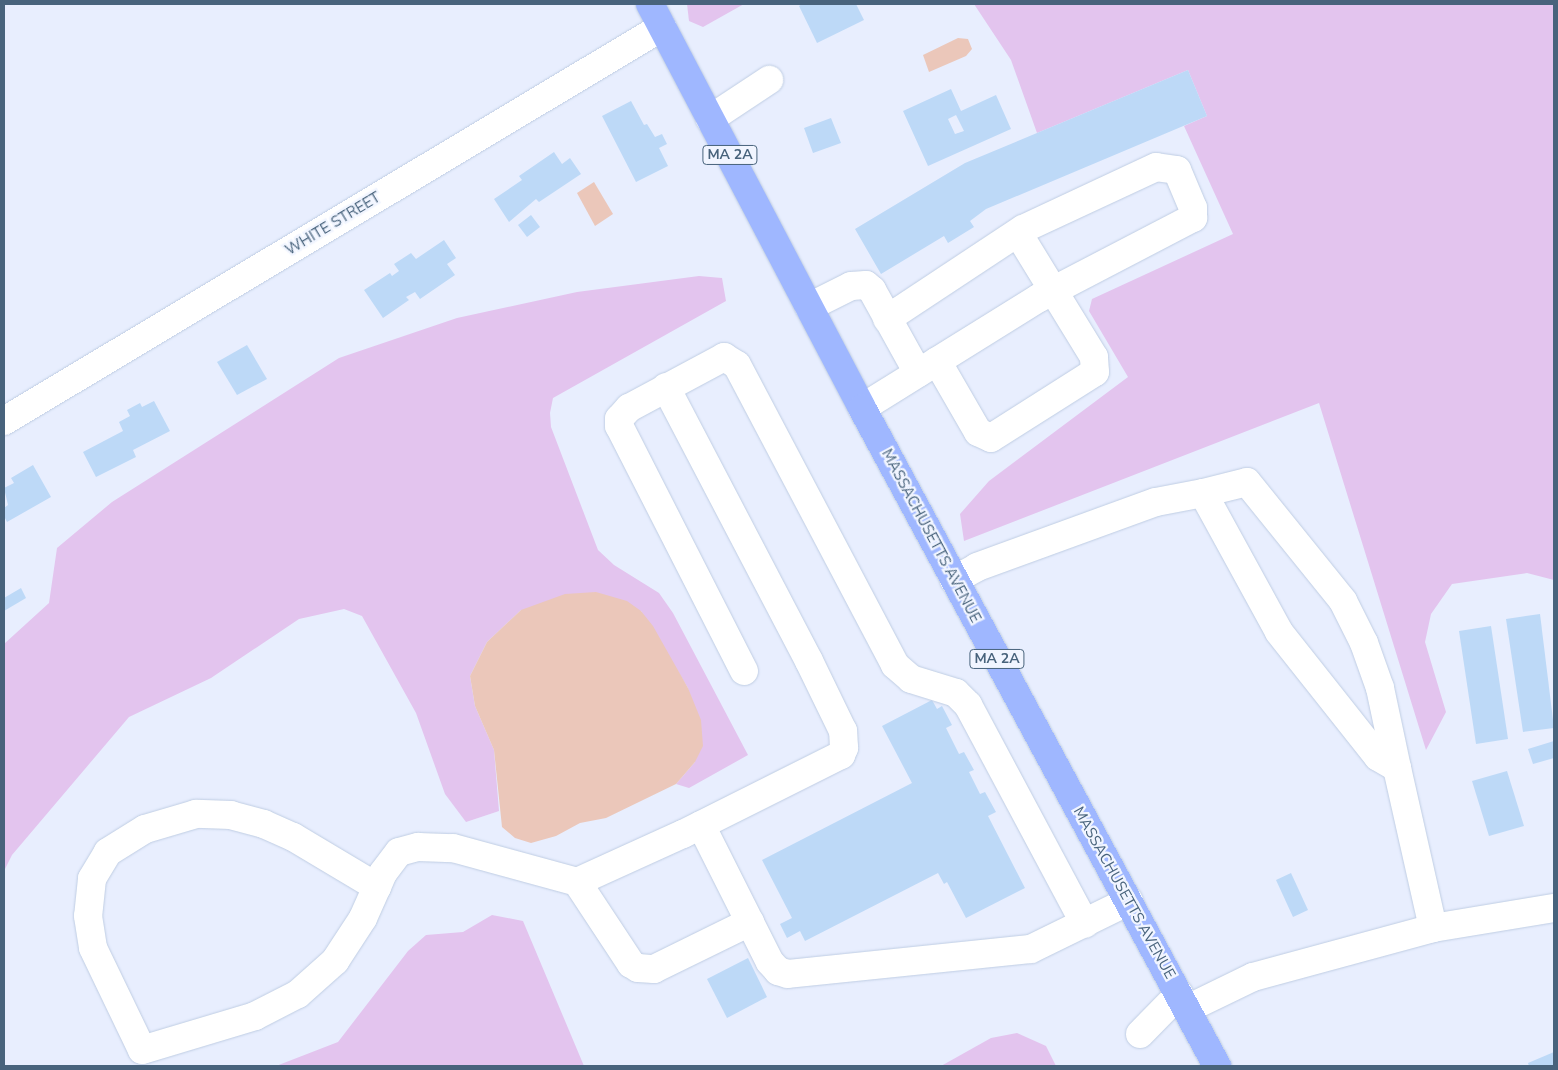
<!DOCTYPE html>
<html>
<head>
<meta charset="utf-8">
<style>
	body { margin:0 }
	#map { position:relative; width:1558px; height:1070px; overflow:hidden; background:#e8eefe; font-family:"Nunito Sans",sans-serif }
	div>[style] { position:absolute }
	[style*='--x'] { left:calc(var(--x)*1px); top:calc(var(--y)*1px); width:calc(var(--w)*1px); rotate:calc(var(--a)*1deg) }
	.green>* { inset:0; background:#e3c4ee }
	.water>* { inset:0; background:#ebc7ba }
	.building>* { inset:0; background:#bdd9f7 }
	.roads { filter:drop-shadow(0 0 1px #bfcde3) drop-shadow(0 0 1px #bfcde3) }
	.minor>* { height:28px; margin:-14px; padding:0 14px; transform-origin:14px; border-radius:14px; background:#fff }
	.major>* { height:28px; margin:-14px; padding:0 14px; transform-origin:14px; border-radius:14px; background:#9fb7ff }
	span { translate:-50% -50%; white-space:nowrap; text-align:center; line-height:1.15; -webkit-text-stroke:4.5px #f1f5ff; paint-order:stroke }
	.shield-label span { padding:1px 4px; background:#f1f5ff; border:1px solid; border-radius:4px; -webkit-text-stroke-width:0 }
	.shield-label { font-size:14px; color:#48637c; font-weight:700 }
	.street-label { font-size:15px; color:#48637c }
	.frame { position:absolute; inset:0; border:5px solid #48637c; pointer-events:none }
</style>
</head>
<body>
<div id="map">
	<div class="green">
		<i style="clip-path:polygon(687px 4px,744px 4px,703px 27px,689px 21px)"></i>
		<i style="clip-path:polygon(974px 4px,1554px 4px,1554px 580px,1527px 573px,1452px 584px,1431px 614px,1425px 642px,1446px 712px,1426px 750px,1319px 403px,964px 541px,960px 514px,989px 481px,1128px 377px,1089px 311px,1092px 299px,1233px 234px,1184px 126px,1207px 116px,1188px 70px,1037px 133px,1011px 60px)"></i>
		<i style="clip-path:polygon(699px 276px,722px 278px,726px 301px,553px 398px,550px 413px,551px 427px,598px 550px,614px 565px,659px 593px,673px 613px,748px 755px,689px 788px,676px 784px,695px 762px,688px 688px,641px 611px,521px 610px,487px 642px,470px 676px,475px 706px,494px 750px,499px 811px,466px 822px,445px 794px,416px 713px,362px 616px,344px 609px,299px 619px,211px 678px,129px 717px,12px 855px,4px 871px,4px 644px,49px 603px,57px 548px,112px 502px,339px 358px,457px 318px,577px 292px)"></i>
		<i style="clip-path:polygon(492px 915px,523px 921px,584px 1066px,276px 1066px,338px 1042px,408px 951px,426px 935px,463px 932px)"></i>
		<i style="clip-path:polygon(1017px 1033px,1046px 1046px,1056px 1066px,941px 1066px,991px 1038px)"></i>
	</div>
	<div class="water">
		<i style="clip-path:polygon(958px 38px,968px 39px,972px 49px,966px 56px,929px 72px,923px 55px)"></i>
		<i style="clip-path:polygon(594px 182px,613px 214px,595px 226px,577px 193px)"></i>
		<i style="clip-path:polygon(596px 592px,627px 601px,641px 611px,653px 626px,688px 688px,701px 720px,703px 746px,695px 762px,676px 784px,606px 818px,580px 823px,556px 836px,531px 843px,515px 838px,502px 827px,494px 750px,475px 706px,470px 676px,487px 642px,521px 610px,565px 594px)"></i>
	</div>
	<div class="building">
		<i style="clip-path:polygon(802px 4px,856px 4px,864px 20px,817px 43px,799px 6px)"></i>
		<i style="clip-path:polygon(1188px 70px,1207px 116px,986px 209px,970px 221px,974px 227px,948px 243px,944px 236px,881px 274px,855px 229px,965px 163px)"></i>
		<i style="clip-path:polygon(evenodd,951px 89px,961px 111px,996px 95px,1011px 129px,928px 166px,903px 111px,951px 89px,956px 115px,964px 131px,955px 134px,948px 119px,956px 115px)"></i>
		<i style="clip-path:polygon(631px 101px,644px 125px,647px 124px,655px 137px,662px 134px,667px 144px,659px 148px,668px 166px,636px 182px,602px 116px)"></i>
		<i style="clip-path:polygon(831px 118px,841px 143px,813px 153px,804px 128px)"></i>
		<i style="clip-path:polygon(554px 152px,562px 164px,570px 158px,581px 174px,539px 202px,536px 199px,509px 222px,494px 199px,522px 180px,519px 176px)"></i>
		<i style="clip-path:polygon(531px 215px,540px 227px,527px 237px,518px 225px)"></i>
		<i style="clip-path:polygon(444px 240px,456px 258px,447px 264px,455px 275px,420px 299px,415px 292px,406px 297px,409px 300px,383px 318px,364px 290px,390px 273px,392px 276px,399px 271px,394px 264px,411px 253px,416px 259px)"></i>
		<i style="clip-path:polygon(247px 345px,267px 379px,237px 395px,217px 362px)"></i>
		<i style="clip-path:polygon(154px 401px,170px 431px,133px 450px,136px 457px,96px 477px,83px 452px,123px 431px,119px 422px,130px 416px,127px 410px,140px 403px,142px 407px)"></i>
		<i style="clip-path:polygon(33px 465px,51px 497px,7px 522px,4px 516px,4px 508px,8px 505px,4px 488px,14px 483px,11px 478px)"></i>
		<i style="clip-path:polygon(21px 588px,26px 598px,4px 611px,4px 598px)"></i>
		<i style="clip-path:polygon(1540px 614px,1554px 728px,1523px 732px,1506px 619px)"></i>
		<i style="clip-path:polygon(1491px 626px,1508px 739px,1476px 744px,1459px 631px)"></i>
		<i style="clip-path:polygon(932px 700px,937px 709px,942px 706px,952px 725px,946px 728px,959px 754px,964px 752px,974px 770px,969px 772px,980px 794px,985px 792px,996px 812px,988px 816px,1025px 888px,966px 918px,947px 882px,944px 884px,938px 873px,805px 941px,800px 931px,787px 938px,780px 924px,792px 918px,762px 860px,912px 783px,882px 726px)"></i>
		<i style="clip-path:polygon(1554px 741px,1554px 758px,1533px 764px,1528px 749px)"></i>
		<i style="clip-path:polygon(1507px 771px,1524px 826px,1489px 836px,1472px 781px)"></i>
		<i style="clip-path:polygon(1291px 873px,1308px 910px,1293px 917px,1276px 880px)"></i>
		<i style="clip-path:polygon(748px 958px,767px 997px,727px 1018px,707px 979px)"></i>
		<i style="clip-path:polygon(1554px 1052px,1554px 1066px,1529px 1066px,1528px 1063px)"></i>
	</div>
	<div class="roads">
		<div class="minor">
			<i style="--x:710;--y:119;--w:71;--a:-33.5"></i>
			<i style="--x:809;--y:307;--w:47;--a:-26.6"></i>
			<i style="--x:851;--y:286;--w:15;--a:-4"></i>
			<i style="--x:866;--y:285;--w:8;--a:40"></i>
			<i style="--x:872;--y:290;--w:95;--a:61"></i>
			<i style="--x:937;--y:361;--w:82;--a:60"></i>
			<i style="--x:978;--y:432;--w:14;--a:25"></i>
			<i style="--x:991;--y:438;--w:123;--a:-32.4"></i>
			<i style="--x:1095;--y:372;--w:15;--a:-94"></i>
			<i style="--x:1094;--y:357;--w:145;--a:-121.5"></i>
			<i style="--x:862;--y:408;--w:208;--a:-31.9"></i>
			<i style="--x:1039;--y:298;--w:174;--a:-27.5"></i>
			<i style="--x:1193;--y:218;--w:10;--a:-90"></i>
			<i style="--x:1193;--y:208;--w:41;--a:-112.8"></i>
			<i style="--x:1177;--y:170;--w:21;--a:-172"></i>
			<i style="--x:1156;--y:167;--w:147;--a:155"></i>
			<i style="--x:1023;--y:229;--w:163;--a:146.5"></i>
			<i style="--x:4;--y:421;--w:767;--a:-30.91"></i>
			<i style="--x:1203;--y:493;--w:45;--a:-14"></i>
			<i style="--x:1247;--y:482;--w:153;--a:51.1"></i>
			<i style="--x:1343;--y:601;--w:47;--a:63.4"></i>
			<i style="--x:1364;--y:643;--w:48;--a:70.4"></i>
			<i style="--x:1380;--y:688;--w:82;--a:78"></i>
			<i style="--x:954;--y:580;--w:26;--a:-29"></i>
			<i style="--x:977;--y:567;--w:190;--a:-20"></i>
			<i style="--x:1156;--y:502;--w:48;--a:-10.8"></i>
			<i style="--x:1203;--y:493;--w:158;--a:61.3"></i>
			<i style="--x:1279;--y:632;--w:159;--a:51.6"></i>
			<i style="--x:1378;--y:757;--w:22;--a:30"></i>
			<i style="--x:1397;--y:768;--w:164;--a:77.3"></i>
			<i style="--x:744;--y:671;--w:275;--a:-117"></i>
			<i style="--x:619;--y:426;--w:7;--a:-90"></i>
			<i style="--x:619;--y:419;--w:15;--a:-48"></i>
			<i style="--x:629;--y:408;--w:108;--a:-28.2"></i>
			<i style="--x:724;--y:357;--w:15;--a:32"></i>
			<i style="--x:737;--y:365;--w:339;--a:62.2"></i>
			<i style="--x:895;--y:665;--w:21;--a:41"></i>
			<i style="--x:911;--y:679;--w:47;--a:17.3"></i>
			<i style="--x:956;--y:693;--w:17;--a:45"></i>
			<i style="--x:968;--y:705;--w:248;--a:61.9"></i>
			<i style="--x:701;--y:825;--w:153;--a:63.3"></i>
			<i style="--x:770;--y:962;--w:12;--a:48"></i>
			<i style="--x:778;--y:971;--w:10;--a:17"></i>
			<i style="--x:788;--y:974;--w:244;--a:-5.9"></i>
			<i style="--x:1031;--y:949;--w:109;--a:-26.1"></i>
			<i style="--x:577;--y:882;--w:98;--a:56.6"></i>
			<i style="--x:631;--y:964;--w:8;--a:30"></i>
			<i style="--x:638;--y:968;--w:16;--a:4"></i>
			<i style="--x:654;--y:969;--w:107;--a:-26.1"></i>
			<i style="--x:377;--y:887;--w:98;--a:-149.2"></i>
			<i style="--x:293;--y:837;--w:32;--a:-156"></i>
			<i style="--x:264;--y:824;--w:34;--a:-165"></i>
			<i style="--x:231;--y:815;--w:35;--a:-178"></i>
			<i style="--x:196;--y:814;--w:53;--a:163.6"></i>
			<i style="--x:145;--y:829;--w:44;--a:148.1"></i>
			<i style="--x:108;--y:852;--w:31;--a:121"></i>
			<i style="--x:92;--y:879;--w:37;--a:96"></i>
			<i style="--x:88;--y:916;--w:32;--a:81"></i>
			<i style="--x:93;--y:948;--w:113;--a:64.3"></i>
			<i style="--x:142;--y:1050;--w:118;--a:-16.7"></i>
			<i style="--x:255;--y:1016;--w:48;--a:-27.1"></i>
			<i style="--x:298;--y:994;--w:50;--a:-41.7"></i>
			<i style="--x:335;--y:961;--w:51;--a:-56.9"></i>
			<i style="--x:363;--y:918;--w:34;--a:-66"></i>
			<i style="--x:377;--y:887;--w:15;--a:-67"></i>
			<i style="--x:383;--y:873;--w:26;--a:-53"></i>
			<i style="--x:399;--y:852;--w:20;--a:-15"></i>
			<i style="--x:418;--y:847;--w:35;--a:2"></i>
			<i style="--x:453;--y:848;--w:129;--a:15.3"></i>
			<i style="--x:577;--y:882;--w:116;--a:-24.4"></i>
			<i style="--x:683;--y:834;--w:177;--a:-26.6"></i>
			<i style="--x:841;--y:755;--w:8;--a:-67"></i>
			<i style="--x:844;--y:748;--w:17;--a:-93"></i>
			<i style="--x:843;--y:731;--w:78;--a:-115.9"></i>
			<i style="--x:809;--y:661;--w:309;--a:-117.6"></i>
			<i style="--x:1187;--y:1009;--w:73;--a:-25.9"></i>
			<i style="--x:1253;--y:977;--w:187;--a:-15.2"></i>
			<i style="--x:1433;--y:928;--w:123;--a:-9.4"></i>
			<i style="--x:1140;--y:1034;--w:56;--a:-45.7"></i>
		</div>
		<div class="major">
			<i style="--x:650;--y:4;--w:456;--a:62.3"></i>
			<i style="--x:862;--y:408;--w:748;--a:61.65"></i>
		</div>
	</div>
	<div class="shield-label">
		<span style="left:730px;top:155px">MA 2A</span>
		<span style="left:997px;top:659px">MA 2A</span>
	</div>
	<div class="street-label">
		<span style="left:333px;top:224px;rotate:-31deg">WHITE STREET</span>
		<span style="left:931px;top:536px;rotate:62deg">MASSACHUSETTS AVENUE</span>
		<span style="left:1124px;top:893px;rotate:61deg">MASSACHUSETTS AVENUE</span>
	</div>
	<div class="frame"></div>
</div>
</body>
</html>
